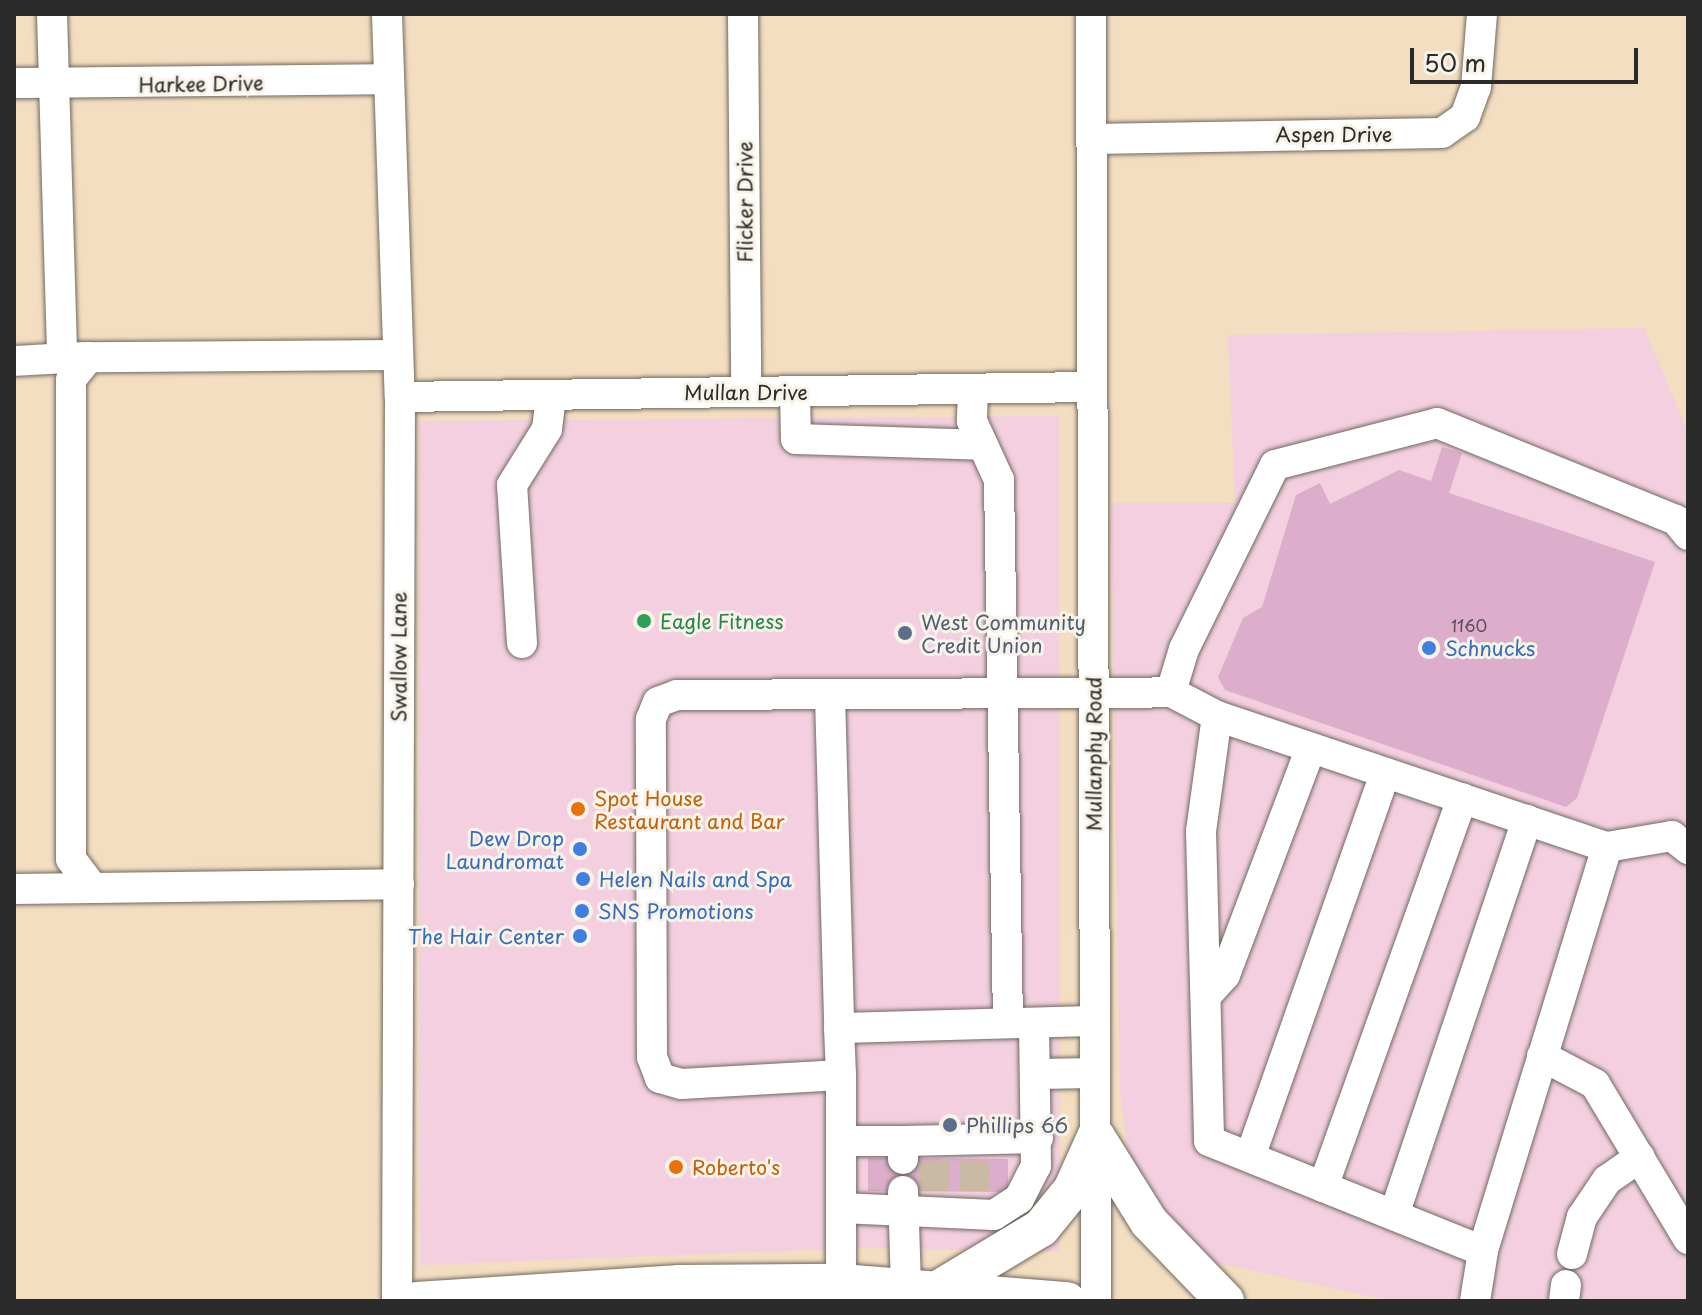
<!DOCTYPE html>
<html>
<head>
<meta charset="utf-8">
<style>
	body { margin:0 }
	#map { position:relative; width:1702px; height:1315px; overflow:hidden; background:#f3dec1; font-family:"Playpen Sans",sans-serif }
	div>[style] { position:absolute }
	[style*='--x'] { left:calc(var(--x)*1px); top:calc(var(--y)*1px); width:calc(var(--w)*1px); rotate:calc(var(--a)*1deg) }
	.built>* { inset:0; background:#f3cfe0 }
	.building>* { inset:0; background:#dcaecc }
	.minor-tunnel>* { height:30px; margin-top:-15px; transform-origin:0; background:repeating-linear-gradient(90deg,#cbbaa3 0 30px,transparent 0 45px) }
	.roads { filter:drop-shadow(0 0 2px #716a60) drop-shadow(0 0 2px #716a60) }
	.minor>* { height:30px; margin:-15px; padding:0 15px; transform-origin:15px; border-radius:15px; background:#fff }
	.major>* { height:38px; margin:-19px; padding:0 19px; transform-origin:19px; border-radius:19px; background:#fff }
	.dots>* { width:22px; height:22px; translate:-50% -50%; box-sizing:border-box; border:4px solid #f7f3e8; border-radius:50% }
	span { translate:-50% -50%; white-space:nowrap; text-align:center; line-height:1.15; -webkit-text-stroke:6px #f7f3e8; paint-order:stroke }
	.number-label { font-size:16px; color:#574c53 }
	.number-label span { -webkit-text-stroke-width:0 }
	.street-label { font-size:20px; color:#2b2b2b }
	.leisure-label { font-size:20px; color:#27864d }
	.left { translate:0 -50%; text-align:left }
	.service-label { font-size:20px; color:#4e5e75 }
	.shop-label { font-size:20px; color:#366cbe }
	.right { translate:-100% -50%; text-align:right }
	.food-label { font-size:20px; color:#c56008 }
	.frame { position:absolute; inset:0; border:16px solid #2b2b2b; pointer-events:none }
	.scale { position:absolute; left:1410px; top:48px; width:228px; height:36px; box-sizing:border-box; border:4px solid #2b2b2b; border-top:0; padding-left:10px; font-size:24px; line-height:28px; white-space:nowrap; color:#2b2b2b; -webkit-text-stroke:6px #f7f3e8; paint-order:stroke }
</style>
</head>
<body>
<div id="map">
	<div class="built">
		<i style="clip-path:polygon(1644px 328px,1688px 432px,1688px 1301px,1392px 1301px,1217px 1263px,1177px 1246px,1131px 1177px,1120px 1094px,1111px 503px,1235px 503px,1228px 335px)"></i>
		<i style="clip-path:polygon(1059px 416px,1060px 1252px,862px 1248px,420px 1265px,419px 421px)"></i>
	</div>
	<div class="building">
		<i style="clip-path:polygon(1442px 447px,1462px 453px,1449px 493px,1655px 562px,1577px 798px,1566px 807px,1225px 690px,1218px 677px,1243px 618px,1262px 607px,1296px 495px,1320px 483px,1330px 504px,1399px 470px,1431px 481px)"></i>
		<i style="clip-path:polygon(868px 1158px,1008px 1159px,1008px 1192px,868px 1191px)"></i>
	</div>
	<div class="minor-tunnel">
		<i style="--x:935;--y:1191;--w:33;--a:-90"></i>
		<i style="--x:974;--y:1191;--w:33;--a:-88"></i>
	</div>
	<div class="roads">
		<div class="minor">
			<i style="--x:52;--y:14;--w:344;--a:88.3"></i>
			<i style="--x:387;--y:14;--w:383;--a:88.1"></i>
			<i style="--x:400;--y:397;--w:904;--a:90.19"></i>
			<i style="--x:743;--y:14;--w:377;--a:89.5"></i>
			<i style="--x:1091;--y:14;--w:1287;--a:89.78"></i>
			<i style="--x:14;--y:83;--w:374;--a:-0.6"></i>
			<i style="--x:1092;--y:139;--w:350;--a:-1"></i>
			<i style="--x:1442;--y:133;--w:28;--a:-35"></i>
			<i style="--x:1465;--y:117;--w:32;--a:-70"></i>
			<i style="--x:1476;--y:87;--w:73;--a:-85.3"></i>
			<i style="--x:398;--y:355;--w:309;--a:179.6"></i>
			<i style="--x:89;--y:357;--w:28;--a:129"></i>
			<i style="--x:71;--y:379;--w:480;--a:90"></i>
			<i style="--x:71;--y:859;--w:36;--a:53"></i>
			<i style="--x:93;--y:888;--w:306;--a:-0.7"></i>
			<i style="--x:14;--y:361;--w:69;--a:-3.3"></i>
			<i style="--x:973;--y:389;--w:32;--a:92"></i>
			<i style="--x:972;--y:421;--w:65;--a:65.4"></i>
			<i style="--x:999;--y:480;--w:541;--a:89.05"></i>
			<i style="--x:795;--y:392;--w:47;--a:88.8"></i>
			<i style="--x:796;--y:439;--w:187;--a:1.8"></i>
			<i style="--x:400;--y:397;--w:692;--a:-0.83"></i>
			<i style="--x:522;--y:643;--w:158;--a:-93.6"></i>
			<i style="--x:512;--y:485;--w:66;--a:-58"></i>
			<i style="--x:547;--y:429;--w:34;--a:-83"></i>
			<i style="--x:1171;--y:692;--w:45;--a:-73.2"></i>
			<i style="--x:1184;--y:649;--w:205;--a:-63.7"></i>
			<i style="--x:1275;--y:465;--w:167;--a:-14.5"></i>
			<i style="--x:1437;--y:423;--w:258;--a:22.1"></i>
			<i style="--x:1676;--y:520;--w:19;--a:51"></i>
			<i style="--x:830;--y:696;--w:332;--a:88.4"></i>
			<i style="--x:1217;--y:716;--w:116;--a:97.9"></i>
			<i style="--x:1201;--y:831;--w:310;--a:88.5"></i>
			<i style="--x:1209;--y:1141;--w:295;--a:21.9"></i>
			<i style="--x:1483;--y:1251;--w:51;--a:99.1"></i>
			<i style="--x:1607;--y:847;--w:66;--a:-9.6"></i>
			<i style="--x:1672;--y:836;--w:21;--a:39"></i>
			<i style="--x:14;--y:889;--w:79;--a:-0.7"></i>
			<i style="--x:1206;--y:996;--w:28;--a:-48"></i>
			<i style="--x:1225;--y:975;--w:243;--a:-69.3"></i>
			<i style="--x:1542;--y:1056;--w:60;--a:27.8"></i>
			<i style="--x:1595;--y:1084;--w:181;--a:59"></i>
			<i style="--x:1038;--y:1074;--w:56;--a:-1"></i>
			<i style="--x:841;--y:1075;--w:47;--a:-92.4"></i>
			<i style="--x:839;--y:1028;--w:255;--a:-1.6"></i>
			<i style="--x:841;--y:1141;--w:62;--a:0"></i>
			<i style="--x:903;--y:1141;--w:18;--a:90"></i>
			<i style="--x:903;--y:1141;--w:135;--a:-1.3"></i>
			<i style="--x:1250;--y:1157;--w:407;--a:-70.6"></i>
			<i style="--x:1323;--y:1187;--w:413;--a:-70.3"></i>
			<i style="--x:903;--y:1191;--w:94;--a:88.2"></i>
			<i style="--x:841;--y:1208;--w:153;--a:2.6"></i>
			<i style="--x:994;--y:1215;--w:30;--a:-33"></i>
			<i style="--x:1019;--y:1199;--w:37;--a:-63"></i>
			<i style="--x:1036;--y:1166;--w:143;--a:-90.8"></i>
			<i style="--x:1394;--y:1215;--w:417;--a:-71.4"></i>
			<i style="--x:1572;--y:1254;--w:38;--a:-75"></i>
			<i style="--x:1582;--y:1217;--w:45;--a:-56"></i>
			<i style="--x:1607;--y:1180;--w:40;--a:-34.9"></i>
			<i style="--x:841;--y:1283;--w:208;--a:-90"></i>
			<i style="--x:841;--y:1075;--w:160;--a:176.8"></i>
			<i style="--x:681;--y:1084;--w:22;--a:-164"></i>
			<i style="--x:660;--y:1078;--w:22;--a:-111"></i>
			<i style="--x:652;--y:1057;--w:338;--a:-90.2"></i>
			<i style="--x:651;--y:719;--w:18;--a:-68"></i>
			<i style="--x:658;--y:702;--w:20;--a:-20"></i>
			<i style="--x:677;--y:695;--w:494;--a:-0.3"></i>
			<i style="--x:1171;--y:692;--w:52;--a:27.6"></i>
			<i style="--x:1217;--y:716;--w:411;--a:18.6"></i>
			<i style="--x:1607;--y:847;--w:423;--a:107.1"></i>
			<i style="--x:1564;--y:1301;--w:16;--a:-83"></i>
		</div>
		<div class="major">
			<i style="--x:1096;--y:1137;--w:100;--a:58.1"></i>
			<i style="--x:1149;--y:1222;--w:110;--a:46.1"></i>
			<i style="--x:941;--y:1288;--w:117;--a:-31"></i>
			<i style="--x:1041;--y:1228;--w:49;--a:-50.8"></i>
			<i style="--x:1072;--y:1190;--w:58;--a:-65.6"></i>
			<i style="--x:417;--y:1301;--w:263;--a:-3.7"></i>
			<i style="--x:679;--y:1284;--w:162;--a:-0.4"></i>
			<i style="--x:841;--y:1283;--w:227;--a:4.6"></i>
		</div>
	</div>
	<div class="dots">
		<i style="left:644px;top:621px;background:#2e9e5b"></i>
		<i style="left:905px;top:633px;background:#5c6f8a"></i>
		<i style="left:1429px;top:648px;background:#3f7fe0"></i>
		<i style="left:578px;top:809px;background:#e8710a"></i>
		<i style="left:580px;top:849px;background:#3f7fe0"></i>
		<i style="left:583px;top:879px;background:#3f7fe0"></i>
		<i style="left:582px;top:911px;background:#3f7fe0"></i>
		<i style="left:580px;top:936px;background:#3f7fe0"></i>
		<i style="left:950px;top:1125px;background:#5c6f8a"></i>
		<i style="left:676px;top:1167px;background:#e8710a"></i>
	</div>
	<div class="number-label">
		<span style="left:1469px;top:625px">1160</span>
	</div>
	<div class="street-label">
		<span style="left:201px;top:84px;rotate:-1deg">Harkee Drive</span>
		<span style="left:1334px;top:134px">Aspen Drive</span>
		<span style="left:745px;top:202px;rotate:-90deg">Flicker Drive</span>
		<span style="left:746px;top:392px">Mullan Drive</span>
		<span style="left:399px;top:657px;rotate:-90deg">Swallow Lane</span>
		<span style="left:1094px;top:754px;rotate:-90deg">Mullanphy Road</span>
	</div>
	<div class="leisure-label">
		<span class="left" style="left:660px;top:621px">Eagle Fitness</span>
	</div>
	<div class="service-label">
		<span class="left" style="left:921px;top:634px">West Community<br>Credit Union</span>
		<span class="left" style="left:966px;top:1125px">Phillips 66</span>
	</div>
	<div class="shop-label">
		<span class="left" style="left:1445px;top:648px">Schnucks</span>
		<span class="right" style="left:564px;top:850px">Dew Drop<br>Laundromat</span>
		<span class="left" style="left:599px;top:879px">Helen Nails and Spa</span>
		<span class="left" style="left:598px;top:911px">SNS Promotions</span>
		<span class="right" style="left:564px;top:936px">The Hair Center</span>
	</div>
	<div class="food-label">
		<span class="left" style="left:594px;top:810px">Spot House<br>Restaurant and Bar</span>
		<span class="left" style="left:692px;top:1167px">Roberto's</span>
	</div>
	<div class="frame"></div>
	<div class="scale">50 m</div>
</div>
</body>
</html>
